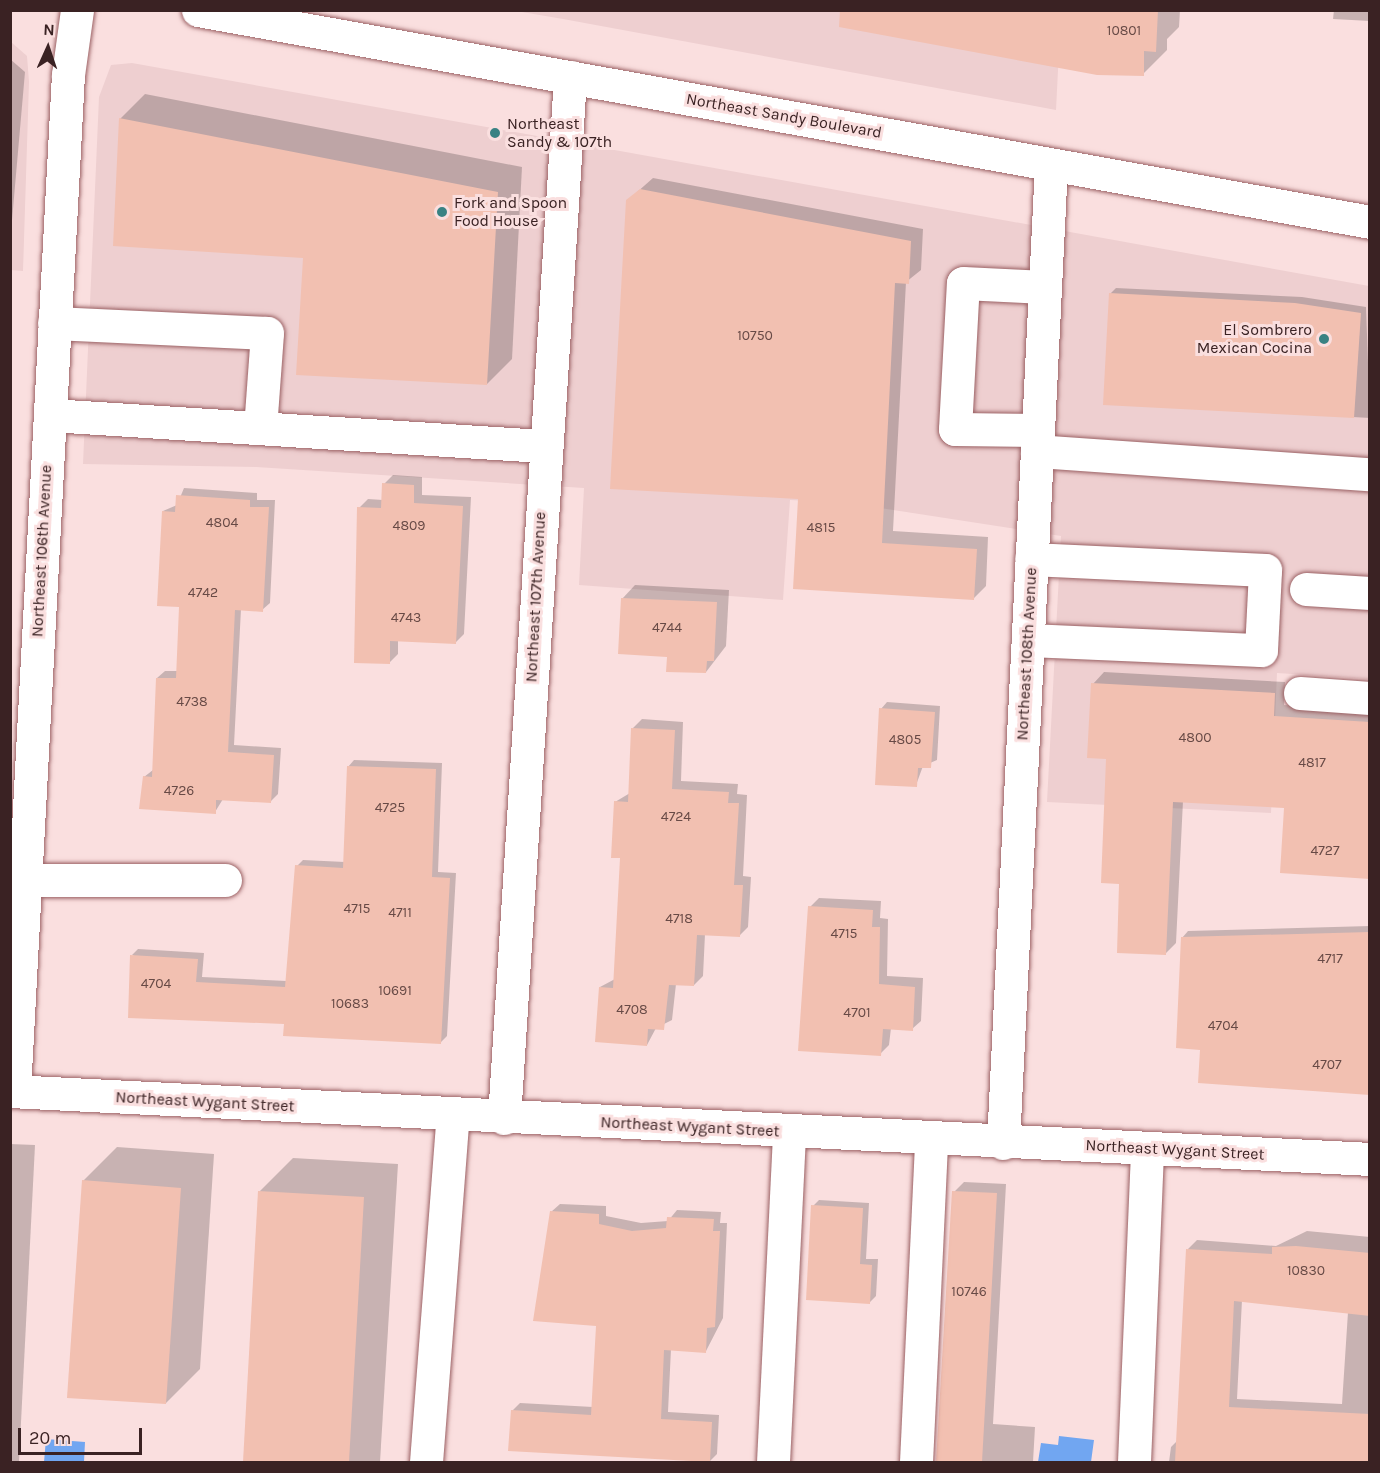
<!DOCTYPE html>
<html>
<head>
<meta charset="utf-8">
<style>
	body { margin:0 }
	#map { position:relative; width:1380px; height:1473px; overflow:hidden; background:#fadfdf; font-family:Karla,sans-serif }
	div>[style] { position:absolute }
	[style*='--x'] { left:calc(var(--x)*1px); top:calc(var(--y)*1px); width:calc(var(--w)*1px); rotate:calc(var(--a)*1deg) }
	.built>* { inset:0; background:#eecfd0 }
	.water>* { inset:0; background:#71a6f1 }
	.shadow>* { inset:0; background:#0003 }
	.building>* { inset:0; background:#f2c0b1 }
	.roads { filter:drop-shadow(0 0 2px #9b6164) drop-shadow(0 0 2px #9b6164) }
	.minor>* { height:33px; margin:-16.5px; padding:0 16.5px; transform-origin:16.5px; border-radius:16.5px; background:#fff }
	.major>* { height:33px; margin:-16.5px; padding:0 16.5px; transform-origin:16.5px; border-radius:16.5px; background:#fff }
	.dots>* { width:16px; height:16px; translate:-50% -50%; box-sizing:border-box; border:3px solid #fadfdf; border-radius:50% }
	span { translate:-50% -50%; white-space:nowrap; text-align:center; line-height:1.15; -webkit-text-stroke:6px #fadfdf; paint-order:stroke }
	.number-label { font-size:14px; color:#684a46 }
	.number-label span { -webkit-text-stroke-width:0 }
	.street-label { font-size:16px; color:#3a2223 }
	.poi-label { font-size:16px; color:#3a2223 }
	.left { translate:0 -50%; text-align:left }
	.right { translate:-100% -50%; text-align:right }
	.frame { position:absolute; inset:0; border:12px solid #3a2223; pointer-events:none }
	.north { position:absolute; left:18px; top:18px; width:60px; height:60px; -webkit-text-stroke:4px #fadfdf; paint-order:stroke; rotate:3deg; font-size:16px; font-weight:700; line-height:24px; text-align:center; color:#3a2223 }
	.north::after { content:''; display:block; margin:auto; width:21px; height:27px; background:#3a2223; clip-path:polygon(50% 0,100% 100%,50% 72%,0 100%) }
	.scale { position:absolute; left:18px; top:1428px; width:124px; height:27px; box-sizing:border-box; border:3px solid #3a2223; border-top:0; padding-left:8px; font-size:18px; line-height:21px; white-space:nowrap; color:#3a2223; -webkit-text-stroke:4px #fadfdf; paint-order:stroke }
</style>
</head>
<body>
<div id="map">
	<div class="built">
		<i style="clip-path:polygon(516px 11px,1061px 11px,1056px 110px,563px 19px)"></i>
		<i style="clip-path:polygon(11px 42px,27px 56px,29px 82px,23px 271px,11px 270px)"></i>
		<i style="clip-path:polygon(132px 63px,1369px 286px,1369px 679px,1277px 673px,1271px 813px,1047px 802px,1061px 536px,848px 503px,790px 500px,783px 600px,579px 585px,584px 488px,256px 467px,83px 464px,99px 97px,111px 65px)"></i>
	</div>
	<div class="water">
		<i style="clip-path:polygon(1059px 1436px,1094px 1440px,1091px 1462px,1038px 1462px,1041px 1443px,1058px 1445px)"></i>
		<i style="clip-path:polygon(46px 1439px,85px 1442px,84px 1462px,44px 1462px)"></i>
	</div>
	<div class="shadow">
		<i style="clip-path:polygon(853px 10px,1180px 10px,1179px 27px,1167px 39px,1167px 50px,1143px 74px)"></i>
		<i style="clip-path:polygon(1334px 10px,1370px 10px,1370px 21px,1333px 19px)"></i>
		<i style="clip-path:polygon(10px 59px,25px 72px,10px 243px)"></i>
		<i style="clip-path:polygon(145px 94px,522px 167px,512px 359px,487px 384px,120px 119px)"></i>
		<i style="clip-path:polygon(653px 178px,923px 229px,921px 270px,906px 282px,893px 531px,988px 537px,986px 586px,974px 598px,800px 498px,627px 201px)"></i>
		<i style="clip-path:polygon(1116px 288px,1302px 297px,1366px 307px,1370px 418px,1104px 403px,1110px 294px)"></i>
		<i style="clip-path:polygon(393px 475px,422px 477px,422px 495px,471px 497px,464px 634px,455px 643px,398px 640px,398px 654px,389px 663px,359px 508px,368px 499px,383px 500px,384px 484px)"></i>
		<i style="clip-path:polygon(184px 488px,257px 493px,257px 500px,275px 500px,270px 603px,262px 610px,241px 609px,234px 745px,281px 748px,278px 794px,270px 802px,223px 799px,215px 812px,144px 777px,153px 770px,157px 678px,165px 671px,178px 671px,181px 606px,163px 511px,177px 505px)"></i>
		<i style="clip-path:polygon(635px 585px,729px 590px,726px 646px,706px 672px,668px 655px,622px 599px)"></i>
		<i style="clip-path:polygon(1104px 672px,1285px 682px,1284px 705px,1370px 711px,1370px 877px,1285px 806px,1183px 801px,1176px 943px,1165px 954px,1121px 882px,1107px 757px,1093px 684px)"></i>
		<i style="clip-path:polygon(887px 702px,940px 706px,937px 760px,923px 766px,916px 785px,881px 709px)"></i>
		<i style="clip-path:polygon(642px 719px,683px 722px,681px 781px,738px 784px,737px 794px,747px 795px,743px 876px,751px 877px,748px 927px,739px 936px,705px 934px,703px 976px,694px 985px,676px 984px,672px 1020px,656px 1028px,647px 1045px,600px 987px,615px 979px,622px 857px,615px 802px,630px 793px,633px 728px)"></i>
		<i style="clip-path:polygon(354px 760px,442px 763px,438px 872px,456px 873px,447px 1036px,441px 1042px,285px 1023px,132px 955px,138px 949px,204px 953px,202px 977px,287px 981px,297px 866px,303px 860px,345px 862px,348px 767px)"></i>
		<i style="clip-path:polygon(819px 898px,881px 901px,880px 918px,888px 919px,887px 976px,923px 978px,921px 1021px,912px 1029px,891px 1028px,889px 1045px,880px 1054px,810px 907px)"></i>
		<i style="clip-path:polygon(1370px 926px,1370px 1093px,1202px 1048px,1182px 938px,1188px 931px)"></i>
		<i style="clip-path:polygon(10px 1144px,35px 1145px,19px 1462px,10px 1462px)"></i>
		<i style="clip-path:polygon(117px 1147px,214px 1154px,200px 1369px,166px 1403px,83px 1181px)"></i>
		<i style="clip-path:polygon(293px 1158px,398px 1164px,380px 1462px,244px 1462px,259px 1192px)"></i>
		<i style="clip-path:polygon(964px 1182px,1006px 1184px,993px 1424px,1035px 1427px,1033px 1462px,939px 1462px,954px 1192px)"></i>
		<i style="clip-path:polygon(819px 1200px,869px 1203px,866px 1259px,878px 1259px,876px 1296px,870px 1302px,813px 1206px)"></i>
		<i style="clip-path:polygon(560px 1204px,606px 1206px,606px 1216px,641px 1223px,668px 1221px,677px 1210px,721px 1212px,720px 1223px,727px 1223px,723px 1318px,706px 1351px,671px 1349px,668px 1412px,719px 1415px,717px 1454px,709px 1462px,512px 1411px,520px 1403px,593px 1407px,598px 1324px,551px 1212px)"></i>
		<i style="clip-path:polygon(evenodd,1307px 1231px,1370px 1237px,1370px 1462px,1169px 1462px,1171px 1447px,1178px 1440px,1188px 1249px,1197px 1240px,1276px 1246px,1307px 1231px,1242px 1300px,1348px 1312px,1342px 1404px,1237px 1399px,1242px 1300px)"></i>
	</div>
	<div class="building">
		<i style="clip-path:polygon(840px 10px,1158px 10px,1156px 52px,1144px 51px,1144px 76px,1097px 75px,839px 27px)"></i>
		<i style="clip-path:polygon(119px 118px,498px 192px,487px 385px,296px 375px,303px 258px,113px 246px)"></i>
		<i style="clip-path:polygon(640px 189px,911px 241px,909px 284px,895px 283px,882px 543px,977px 549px,974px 600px,793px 589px,798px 499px,610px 489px,626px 200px)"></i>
		<i style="clip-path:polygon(1109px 293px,1295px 303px,1361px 313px,1354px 418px,1103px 405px)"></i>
		<i style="clip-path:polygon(382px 483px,414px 485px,414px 503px,463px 506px,456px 644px,390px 641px,390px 664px,354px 663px,357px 507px,381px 508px)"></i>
		<i style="clip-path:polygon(176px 495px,250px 500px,250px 507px,269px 507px,263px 612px,235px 610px,228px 752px,274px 755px,271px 803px,216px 800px,216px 814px,139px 809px,143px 776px,152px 777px,156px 678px,176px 678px,179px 607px,157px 606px,162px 511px,175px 512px)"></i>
		<i style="clip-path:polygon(621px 598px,717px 602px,714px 661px,707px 661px,706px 673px,666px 672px,667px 657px,618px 654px)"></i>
		<i style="clip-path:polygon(1091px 683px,1275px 693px,1274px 716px,1370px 722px,1370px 879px,1280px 873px,1284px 808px,1173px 802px,1166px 955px,1117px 953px,1119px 884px,1101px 883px,1106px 759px,1087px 758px)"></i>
		<i style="clip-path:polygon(879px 708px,935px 712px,931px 768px,918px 768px,917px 787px,875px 785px)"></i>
		<i style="clip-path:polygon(631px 728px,675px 730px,672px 789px,729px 792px,728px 803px,739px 803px,734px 885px,743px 885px,740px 937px,697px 935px,694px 986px,669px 985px,664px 1030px,648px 1029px,647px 1046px,595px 1042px,599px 987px,613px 988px,620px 858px,611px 858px,614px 801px,628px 802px)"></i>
		<i style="clip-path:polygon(347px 766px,436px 769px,432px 877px,450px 878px,441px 1044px,283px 1036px,284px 1024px,128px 1018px,130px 955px,198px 959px,196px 982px,285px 987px,295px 865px,343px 868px)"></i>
		<i style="clip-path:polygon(808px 906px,873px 910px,872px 927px,880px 927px,879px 984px,915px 987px,913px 1031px,883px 1029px,881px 1056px,798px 1051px)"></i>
		<i style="clip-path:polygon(1370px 932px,1370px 1095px,1198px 1083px,1200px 1050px,1176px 1048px,1181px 937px)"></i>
		<i style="clip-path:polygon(82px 1180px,181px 1188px,166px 1404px,67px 1398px)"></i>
		<i style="clip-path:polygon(258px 1191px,364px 1197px,349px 1462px,243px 1462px)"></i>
		<i style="clip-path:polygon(952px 1191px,997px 1193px,982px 1462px,936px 1462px)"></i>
		<i style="clip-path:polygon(811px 1205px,863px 1208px,860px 1264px,872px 1265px,870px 1304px,806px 1300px)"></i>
		<i style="clip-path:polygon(550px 1211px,599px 1214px,599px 1224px,632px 1231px,666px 1228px,667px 1217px,714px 1219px,713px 1231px,720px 1231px,715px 1327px,707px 1328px,706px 1353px,664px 1350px,661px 1419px,712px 1422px,710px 1462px,508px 1451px,511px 1410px,591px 1415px,596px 1326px,533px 1321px)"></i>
		<i style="clip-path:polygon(1296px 1246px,1370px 1253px,1370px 1316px,1234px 1301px,1229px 1407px,1370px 1414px,1370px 1462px,1175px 1462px,1186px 1249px,1272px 1254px,1272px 1247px)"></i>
	</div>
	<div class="roads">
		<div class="minor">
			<i style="--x:54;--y:323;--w:213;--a:2.7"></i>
			<i style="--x:267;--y:333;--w:95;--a:94.2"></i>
			<i style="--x:50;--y:415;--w:496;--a:3.6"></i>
			<i style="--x:1038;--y:430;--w:83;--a:-179.3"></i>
			<i style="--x:955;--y:429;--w:146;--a:-86.9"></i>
			<i style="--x:963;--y:283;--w:82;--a:2.8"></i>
			<i style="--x:1037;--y:451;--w:334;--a:4"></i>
			<i style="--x:1306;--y:589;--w:64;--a:3.6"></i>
			<i style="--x:1028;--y:640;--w:233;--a:2.5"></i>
			<i style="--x:1261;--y:650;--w:80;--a:-87.1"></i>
			<i style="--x:1265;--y:570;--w:234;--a:-177.3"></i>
			<i style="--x:1300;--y:693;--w:70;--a:4.1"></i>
			<i style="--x:25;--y:880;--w:200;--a:0"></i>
			<i style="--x:10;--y:1091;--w:1362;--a:2.86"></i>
			<i style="--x:14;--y:1091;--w:1017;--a:-86.96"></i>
			<i style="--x:68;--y:75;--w:66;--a:-82.1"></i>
			<i style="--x:504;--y:1118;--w:1043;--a:-86.37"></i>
			<i style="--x:1003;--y:1143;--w:979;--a:-87.19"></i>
			<i style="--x:426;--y:1462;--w:348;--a:-85.6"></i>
			<i style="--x:773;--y:1462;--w:330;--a:-87.2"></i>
			<i style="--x:916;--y:1462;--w:323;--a:-87.3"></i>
			<i style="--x:1134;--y:1462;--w:313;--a:-87.6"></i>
		</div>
		<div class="major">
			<i style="--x:198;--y:10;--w:1191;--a:10.25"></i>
		</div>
	</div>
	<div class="dots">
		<i style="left:495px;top:133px;background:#398283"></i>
		<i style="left:442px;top:212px;background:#398283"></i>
		<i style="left:1324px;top:339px;background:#398283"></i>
	</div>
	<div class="number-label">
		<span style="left:1124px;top:31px">10801</span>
		<span style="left:755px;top:336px">10750</span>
		<span style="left:222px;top:523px">4804</span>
		<span style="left:409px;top:526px">4809</span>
		<span style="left:821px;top:528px">4815</span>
		<span style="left:203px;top:593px">4742</span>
		<span style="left:406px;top:618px">4743</span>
		<span style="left:667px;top:628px">4744</span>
		<span style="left:192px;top:702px">4738</span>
		<span style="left:1195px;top:738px">4800</span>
		<span style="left:905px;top:740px">4805</span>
		<span style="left:1312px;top:763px">4817</span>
		<span style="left:179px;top:791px">4726</span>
		<span style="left:390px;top:808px">4725</span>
		<span style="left:676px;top:817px">4724</span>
		<span style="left:1325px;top:851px">4727</span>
		<span style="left:357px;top:909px">4715</span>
		<span style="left:400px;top:913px">4711</span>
		<span style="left:679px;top:919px">4718</span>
		<span style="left:844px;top:934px">4715</span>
		<span style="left:1330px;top:959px">4717</span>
		<span style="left:156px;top:984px">4704</span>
		<span style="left:395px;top:991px">10691</span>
		<span style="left:350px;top:1004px">10683</span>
		<span style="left:632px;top:1010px">4708</span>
		<span style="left:857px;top:1013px">4701</span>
		<span style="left:1223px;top:1026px">4704</span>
		<span style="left:1327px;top:1065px">4707</span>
		<span style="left:1306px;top:1271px">10830</span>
		<span style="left:969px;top:1292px">10746</span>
	</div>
	<div class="street-label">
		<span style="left:784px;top:116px;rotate:10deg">Northeast Sandy Boulevard</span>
		<span style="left:42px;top:551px;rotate:-87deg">Northeast 106th Avenue</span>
		<span style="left:536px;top:597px;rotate:-87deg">Northeast 107th Avenue</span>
		<span style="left:1027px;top:654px;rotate:-87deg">Northeast 108th Avenue</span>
		<span style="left:205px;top:1102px;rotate:3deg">Northeast Wygant Street</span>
		<span style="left:690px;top:1127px;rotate:3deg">Northeast Wygant Street</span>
		<span style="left:1175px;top:1150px;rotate:3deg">Northeast Wygant Street</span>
	</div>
	<div class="poi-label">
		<span class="left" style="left:507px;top:133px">Northeast<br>Sandy &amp; 107th</span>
		<span class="left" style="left:454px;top:212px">Fork and Spoon<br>Food House</span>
		<span class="right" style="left:1312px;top:339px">El Sombrero<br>Mexican Cocina</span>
	</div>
	<div class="frame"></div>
	<div class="north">N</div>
	<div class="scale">20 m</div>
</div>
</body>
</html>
